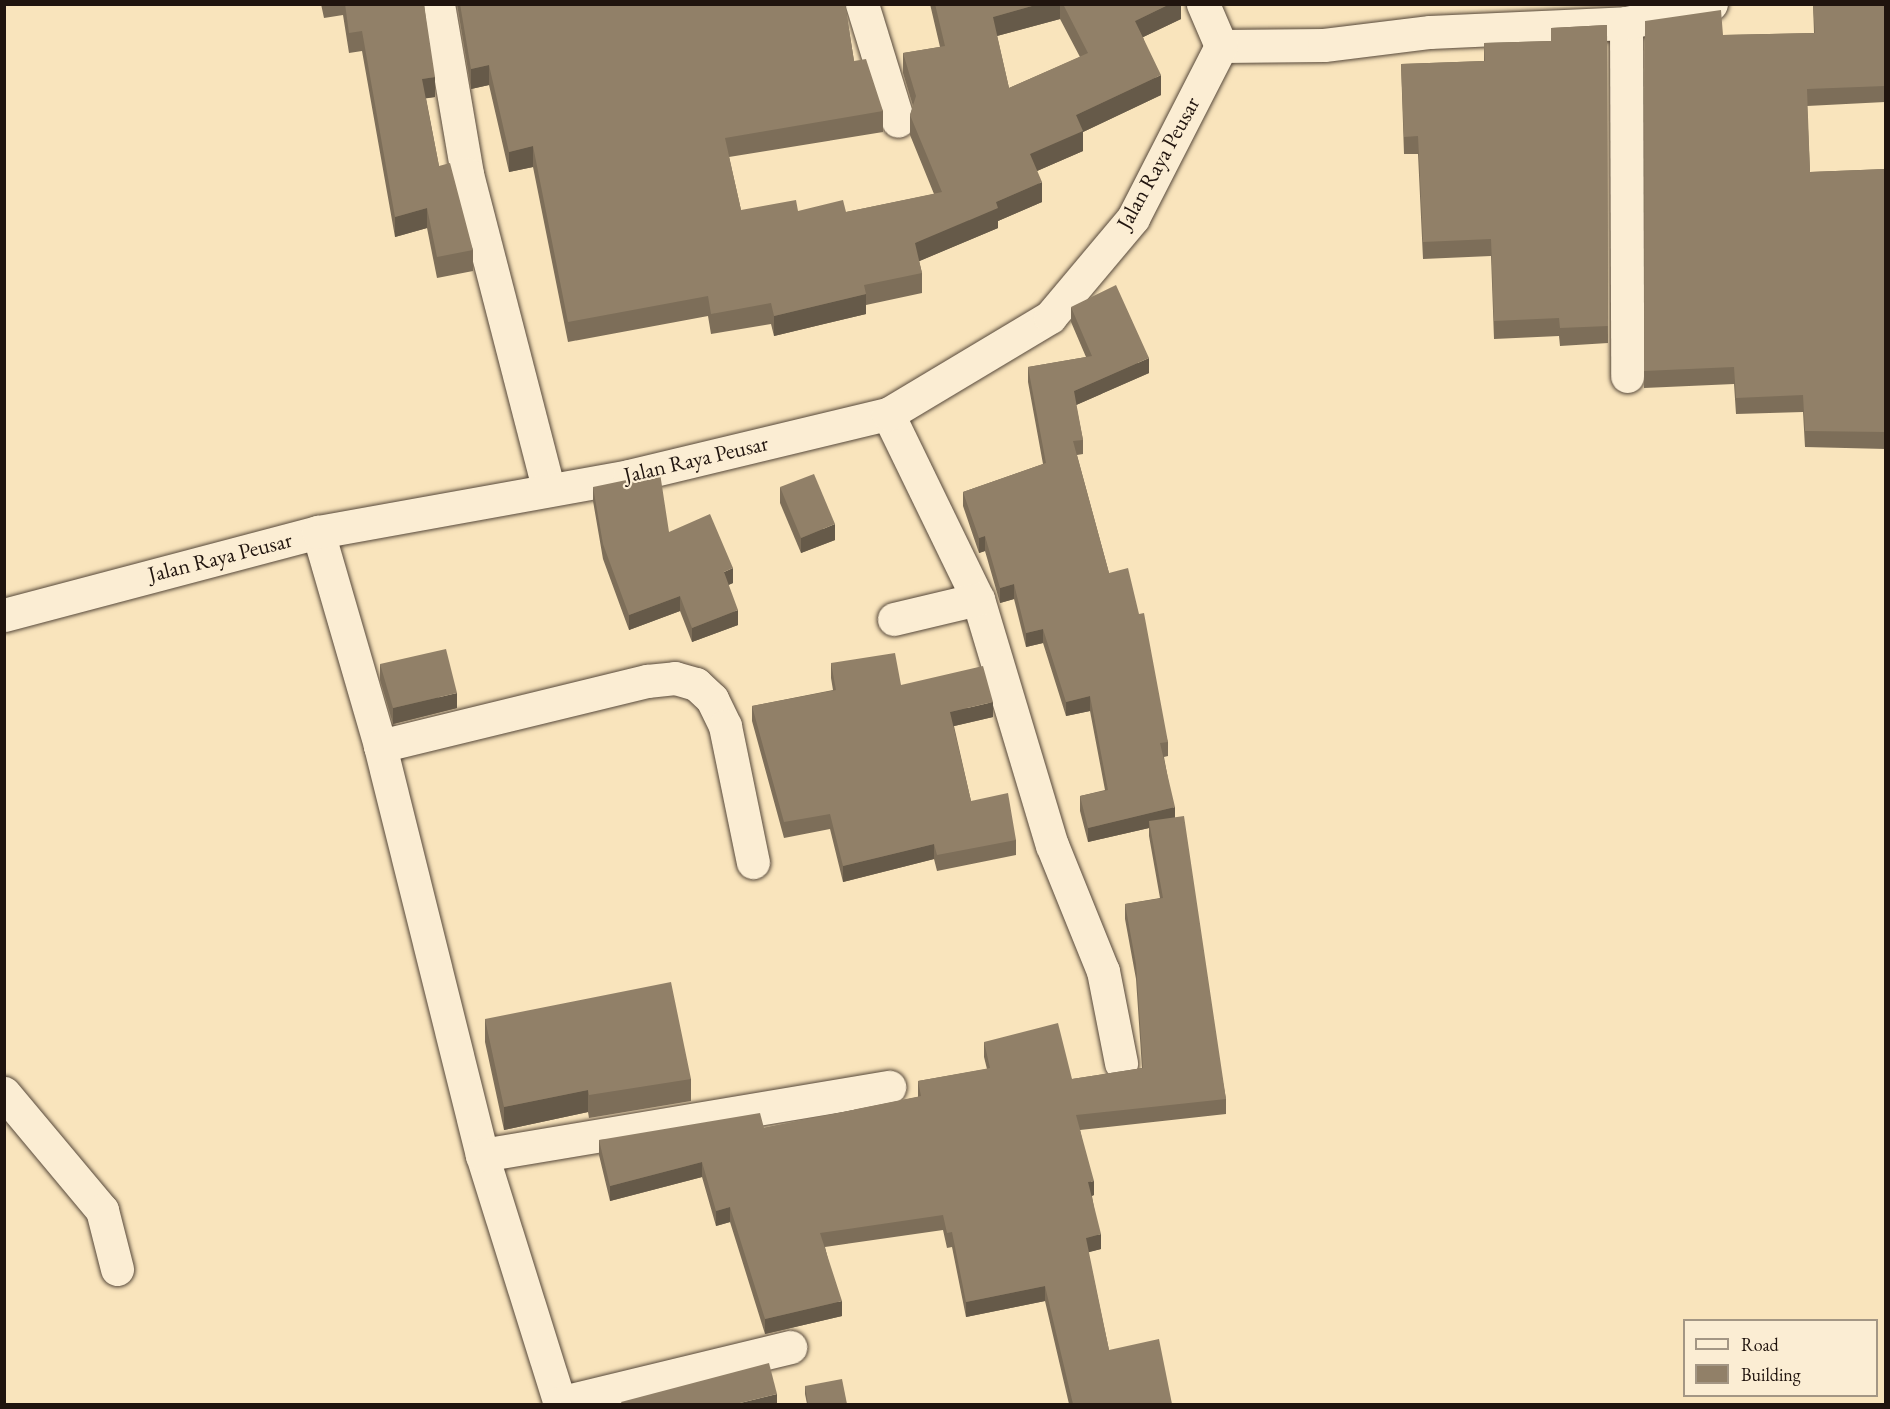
<!DOCTYPE html>
<html>
<head>
<meta charset="utf-8">
<style>
	body { margin:0 }
	#map { position:relative; width:1890px; height:1409px; overflow:hidden; background:#f9e4bc; font-family:"EB Garamond",serif }
	div>[style] { position:absolute }
	[style*='--x'] { left:calc(var(--x)*1px); top:calc(var(--y)*1px); width:calc(var(--w)*1px); rotate:calc(var(--a)*1deg) }
	.roads { filter:drop-shadow(0 0 2px #56483a) drop-shadow(0 0 2px #56483a) }
	.minor>* { height:33px; margin:-16.5px; padding:0 16.5px; transform-origin:16.5px; border-radius:16.5px; background:#fbedd3 }
	.wall>* { inset:0; background:#7d6e59 }
	.shaded-wall>* { inset:0; background:#665a49 }
	.building>* { inset:0; background:#918068 }
	span { translate:-50% -50%; white-space:nowrap; text-align:center; line-height:1.15; -webkit-text-stroke:4.5px #fbedd3; paint-order:stroke }
	.street-label { font-size:22px; color:#20140e }
	.frame { position:absolute; inset:0; border:6px solid #20140e; pointer-events:none }
	.legend { position:absolute; left:1683px; top:1319px; width:195px; height:78px; box-sizing:border-box; background:#fbedd3; border:2px solid #a39684; margin:0; padding:8px 10px; list-style:none; font-size:18px; color:#20140e }
	.legend li { display:flex; align-items:center; gap:12px; height:30px }
	.legend b { width:30px; border:2px solid #a39684 }
</style>
</head>
<body>
<div id="map">
	<div class="roads">
		<div class="minor">
			<i style="--x:438;--y:4;--w:172;--a:80.3"></i>
			<i style="--x:467;--y:174;--w:326;--a:75.5"></i>
			<i style="--x:862;--y:4;--w:122;--a:72.9"></i>
			<i style="--x:1626;--y:23;--w:353;--a:89.8"></i>
			<i style="--x:1221;--y:46;--w:103;--a:-0.6"></i>
			<i style="--x:1324;--y:45;--w:107;--a:-7"></i>
			<i style="--x:1430;--y:32;--w:196;--a:-2.6"></i>
			<i style="--x:1626;--y:23;--w:87;--a:-12.6"></i>
			<i style="--x:888;--y:414;--w:206;--a:64.1"></i>
			<i style="--x:978;--y:599;--w:257;--a:73.3"></i>
			<i style="--x:1052;--y:845;--w:136;--a:68"></i>
			<i style="--x:1103;--y:971;--w:94;--a:78.9"></i>
			<i style="--x:318;--y:532;--w:223;--a:73.8"></i>
			<i style="--x:380;--y:746;--w:422;--a:76"></i>
			<i style="--x:482;--y:1155;--w:261;--a:72.6"></i>
			<i style="--x:4;--y:615;--w:325;--a:-14.8"></i>
			<i style="--x:318;--y:532;--w:316;--a:-10.2"></i>
			<i style="--x:629;--y:476;--w:266;--a:-13.5"></i>
			<i style="--x:888;--y:414;--w:189;--a:-30.9"></i>
			<i style="--x:1050;--y:317;--w:129;--a:-50"></i>
			<i style="--x:1133;--y:218;--w:193;--a:-62.9"></i>
			<i style="--x:1221;--y:46;--w:46;--a:-113.2"></i>
			<i style="--x:894;--y:619;--w:86;--a:-13.4"></i>
			<i style="--x:380;--y:746;--w:275;--a:-13.7"></i>
			<i style="--x:647;--y:681;--w:28;--a:-6"></i>
			<i style="--x:675;--y:678;--w:22;--a:16"></i>
			<i style="--x:696;--y:684;--w:22;--a:43"></i>
			<i style="--x:712;--y:699;--w:30;--a:64"></i>
			<i style="--x:725;--y:726;--w:139;--a:78.4"></i>
			<i style="--x:4;--y:1093;--w:153;--a:50.1"></i>
			<i style="--x:102;--y:1210;--w:61;--a:75.7"></i>
			<i style="--x:482;--y:1155;--w:413;--a:-9.5"></i>
			<i style="--x:559;--y:1403;--w:238;--a:-13.6"></i>
		</div>
	</div>
	<div class="wall">
		<i style="clip-path:polygon(321px 4px,424px 4px,435px 97px,426px 98px,439px 166px,473px 250px,473px 271px,437px 278px,427px 228px,395px 237px,362px 51px,349px 53px,343px 15px,324px 18px)"></i>
		<i style="clip-path:polygon(evenodd,457px 4px,845px 4px,854px 61px,883px 111px,883px 132px,729px 157px,741px 210px,846px 212px,934px 194px,910px 135px,910px 115px,913px 106px,903px 73px,903px 53px,940px 47px,930px 4px,1181px 4px,1181px 19px,1143px 37px,1161px 95px,1083px 132px,1083px 151px,1037px 171px,1042px 202px,998px 221px,998px 228px,919px 261px,922px 273px,922px 293px,866px 305px,866px 314px,774px 336px,771px 324px,711px 334px,708px 316px,568px 342px,533px 167px,509px 172px,489px 85px,471px 89px,457px 4px,1060px 19px,1080px 57px,1009px 88px,997px 36px,1060px 19px)"></i>
		<i style="clip-path:polygon(1813px 4px,1886px 4px,1886px 119px,1885px 102px,1807px 106px,1810px 172px,1886px 169px,1886px 449px,1805px 447px,1803px 412px,1736px 414px,1734px 384px,1644px 388px,1645px 21px,1723px 35px,1814px 33px)"></i>
		<i style="clip-path:polygon(1607px 25px,1608px 343px,1560px 346px,1559px 336px,1494px 339px,1491px 256px,1423px 259px,1418px 154px,1404px 154px,1401px 64px,1484px 61px,1484px 43px,1551px 41px,1551px 28px)"></i>
		<i style="clip-path:polygon(1071px 307px,1149px 373px,1076px 405px,1083px 440px,1083px 454px,1077px 455px,1109px 573px,1168px 742px,1168px 756px,1164px 757px,1226px 1099px,1226px 1114px,1080px 1130px,1094px 1195px,1092px 1196px,1101px 1249px,1088px 1252px,1109px 1350px,1172px 1404px,1069px 1404px,1045px 1301px,966px 1317px,952px 1247px,947px 1248px,943px 1230px,825px 1247px,842px 1316px,765px 1334px,730px 1222px,716px 1226px,702px 1177px,610px 1201px,599px 1155px,599px 1140px,764px 1128px,918px 1097px,918px 1081px,987px 1069px,984px 1057px,984px 1042px,1072px 1079px,1142px 1068px,1136px 979px,1125px 919px,1125px 904px,1160px 898px,1149px 836px,1149px 828px,1088px 842px,1080px 811px,1080px 796px,1105px 790px,1090px 711px,1066px 716px,1043px 643px,1026px 647px,1014px 599px,1000px 603px,985px 551px,979px 553px,963px 506px,963px 492px,1043px 464px,1028px 382px,1028px 367px,1086px 357px,1071px 322px)"></i>
		<i style="clip-path:polygon(593px 487px,669px 532px,733px 583px,728px 585px,738px 625px,692px 642px,680px 611px,629px 630px,603px 559px,593px 501px)"></i>
		<i style="clip-path:polygon(780px 487px,835px 540px,801px 553px,780px 503px)"></i>
		<i style="clip-path:polygon(831px 663px,901px 685px,993px 717px,954px 726px,971px 801px,1016px 840px,1016px 855px,937px 871px,934px 859px,843px 882px,830px 829px,784px 838px,752px 721px,752px 706px,833px 690px,831px 678px)"></i>
		<i style="clip-path:polygon(380px 664px,457px 708px,393px 724px,380px 680px)"></i>
		<i style="clip-path:polygon(485px 1019px,691px 1079px,691px 1101px,589px 1118px,588px 1112px,504px 1130px,485px 1042px)"></i>
		<i style="clip-path:polygon(805px 1386px,847px 1404px,807px 1404px,805px 1394px)"></i>
	</div>
	<div class="shaded-wall">
		<i style="clip-path:polygon(1039px 4px,1060px 4px,1060px 19px,993px 37px,993px 17px)"></i>
		<i style="clip-path:polygon(1170px 4px,1181px 4px,1181px 19px,1135px 41px,1135px 21px)"></i>
		<i style="clip-path:polygon(489px 65px,489px 85px,471px 89px,471px 69px)"></i>
		<i style="clip-path:polygon(1161px 75px,1161px 95px,1083px 132px,1083px 151px,1030px 174px,1030px 154px,1076px 115px)"></i>
		<i style="clip-path:polygon(435px 77px,435px 97px,422px 99px,422px 79px)"></i>
		<i style="clip-path:polygon(533px 146px,533px 167px,509px 172px,509px 152px)"></i>
		<i style="clip-path:polygon(1042px 182px,1042px 202px,998px 221px,998px 228px,915px 263px,915px 243px,996px 202px)"></i>
		<i style="clip-path:polygon(427px 208px,427px 228px,395px 237px,395px 217px)"></i>
		<i style="clip-path:polygon(866px 294px,866px 314px,774px 336px,774px 316px)"></i>
		<i style="clip-path:polygon(1149px 358px,1149px 373px,1074px 406px,1074px 391px)"></i>
		<i style="clip-path:polygon(835px 524px,835px 540px,801px 553px,801px 538px)"></i>
		<i style="clip-path:polygon(985px 536px,985px 551px,979px 553px,979px 538px)"></i>
		<i style="clip-path:polygon(733px 568px,733px 583px,724px 587px,724px 572px)"></i>
		<i style="clip-path:polygon(1014px 584px,1014px 599px,1000px 603px,1000px 588px)"></i>
		<i style="clip-path:polygon(680px 596px,680px 611px,629px 630px,629px 615px)"></i>
		<i style="clip-path:polygon(738px 610px,738px 625px,692px 642px,692px 628px)"></i>
		<i style="clip-path:polygon(1043px 629px,1043px 643px,1026px 647px,1026px 633px)"></i>
		<i style="clip-path:polygon(457px 693px,457px 708px,393px 724px,393px 708px)"></i>
		<i style="clip-path:polygon(1090px 696px,1090px 711px,1066px 716px,1066px 702px)"></i>
		<i style="clip-path:polygon(993px 702px,993px 717px,950px 727px,950px 712px)"></i>
		<i style="clip-path:polygon(1175px 807px,1175px 822px,1149px 821px,1149px 828px,1088px 842px,1088px 828px)"></i>
		<i style="clip-path:polygon(934px 844px,934px 859px,843px 882px,843px 866px)"></i>
		<i style="clip-path:polygon(588px 1090px,588px 1112px,504px 1130px,504px 1107px)"></i>
		<i style="clip-path:polygon(702px 1162px,702px 1177px,610px 1201px,610px 1186px)"></i>
		<i style="clip-path:polygon(1094px 1181px,1094px 1195px,1088px 1197px,1088px 1182px)"></i>
		<i style="clip-path:polygon(730px 1207px,730px 1222px,716px 1226px,716px 1211px)"></i>
		<i style="clip-path:polygon(1101px 1234px,1101px 1249px,1086px 1253px,1086px 1238px)"></i>
		<i style="clip-path:polygon(1045px 1286px,1045px 1301px,966px 1317px,966px 1302px)"></i>
		<i style="clip-path:polygon(842px 1301px,842px 1316px,765px 1334px,765px 1319px)"></i>
		<i style="clip-path:polygon(777px 1394px,777px 1404px,736px 1404px)"></i>
	</div>
	<div class="building">
		<i style="clip-path:polygon(345px 4px,424px 4px,435px 77px,422px 79px,439px 166px,450px 163px,473px 250px,437px 257px,427px 208px,395px 217px,362px 31px,349px 33px)"></i>
		<i style="clip-path:polygon(460px 4px,845px 4px,854px 61px,866px 59px,883px 111px,725px 138px,741px 210px,796px 200px,798px 211px,843px 200px,846px 212px,942px 192px,910px 115px,916px 96px,903px 53px,945px 46px,935px 4px,1039px 4px,993px 17px,1009px 88px,1088px 53px,1063px 4px,1170px 4px,1135px 21px,1161px 75px,1076px 115px,1083px 131px,1030px 154px,1042px 182px,996px 202px,998px 208px,915px 243px,922px 273px,864px 285px,866px 294px,774px 316px,771px 303px,711px 314px,708px 296px,568px 322px,533px 146px,509px 152px,489px 65px,471px 69px)"></i>
		<i style="clip-path:polygon(1813px 4px,1886px 4px,1886px 102px,1885px 86px,1807px 89px,1810px 172px,1886px 169px,1886px 432px,1805px 431px,1803px 395px,1736px 398px,1734px 367px,1644px 371px,1645px 21px,1721px 10px,1723px 35px,1815px 33px)"></i>
		<i style="clip-path:polygon(1607px 25px,1608px 326px,1560px 328px,1559px 318px,1494px 321px,1491px 239px,1423px 242px,1418px 136px,1404px 137px,1401px 64px,1485px 61px,1484px 43px,1551px 41px,1551px 28px)"></i>
		<i style="clip-path:polygon(1116px 285px,1149px 358px,1074px 391px,1083px 440px,1073px 441px,1109px 573px,1128px 568px,1139px 614px,1144px 613px,1168px 742px,1160px 743px,1175px 807px,1088px 828px,1080px 796px,1108px 790px,1090px 696px,1066px 702px,1043px 629px,1026px 633px,1014px 584px,1000px 588px,985px 536px,979px 538px,963px 492px,1046px 463px,1028px 367px,1092px 356px,1071px 307px)"></i>
		<i style="clip-path:polygon(660px 473px,669px 532px,710px 514px,733px 568px,724px 572px,738px 610px,692px 628px,680px 596px,629px 615px,603px 544px,593px 487px)"></i>
		<i style="clip-path:polygon(814px 474px,835px 524px,801px 538px,780px 487px)"></i>
		<i style="clip-path:polygon(446px 649px,457px 693px,393px 708px,380px 664px)"></i>
		<i style="clip-path:polygon(895px 653px,901px 685px,983px 666px,993px 702px,950px 712px,971px 801px,1008px 793px,1016px 840px,937px 855px,934px 844px,843px 866px,830px 814px,784px 822px,752px 706px,836px 690px,831px 663px)"></i>
		<i style="clip-path:polygon(1184px 816px,1226px 1099px,1076px 1115px,1094px 1181px,1088px 1182px,1101px 1234px,1086px 1238px,1109px 1350px,1159px 1339px,1172px 1404px,1073px 1404px,1045px 1286px,966px 1302px,952px 1232px,947px 1233px,943px 1215px,820px 1233px,842px 1301px,765px 1319px,730px 1207px,716px 1211px,702px 1162px,610px 1186px,599px 1140px,760px 1113px,764px 1128px,921px 1096px,918px 1081px,990px 1068px,984px 1042px,1058px 1023px,1072px 1079px,1143px 1068px,1136px 964px,1125px 904px,1163px 898px,1149px 821px)"></i>
		<i style="clip-path:polygon(671px 982px,691px 1079px,589px 1095px,588px 1090px,504px 1107px,485px 1019px)"></i>
		<i style="clip-path:polygon(769px 1363px,777px 1394px,736px 1404px,622px 1404px,621px 1402px)"></i>
		<i style="clip-path:polygon(842px 1379px,847px 1404px,808px 1404px,805px 1386px)"></i>
	</div>
	<div class="street-label">
		<span style="left:1158px;top:163px;rotate:-61deg">Jalan Raya Peusar</span>
		<span style="left:696px;top:459px;rotate:-13deg">Jalan Raya Peusar</span>
		<span style="left:220px;top:557px;rotate:-14deg">Jalan Raya Peusar</span>
	</div>
	<div class="frame"></div>
	<ul class="legend">
	<li><b style="height:8px;background:#fbedd3"></b>Road</li>
	<li><b style="height:16px;background:#918068"></b>Building</li>
	</ul>
</div>
</body>
</html>
